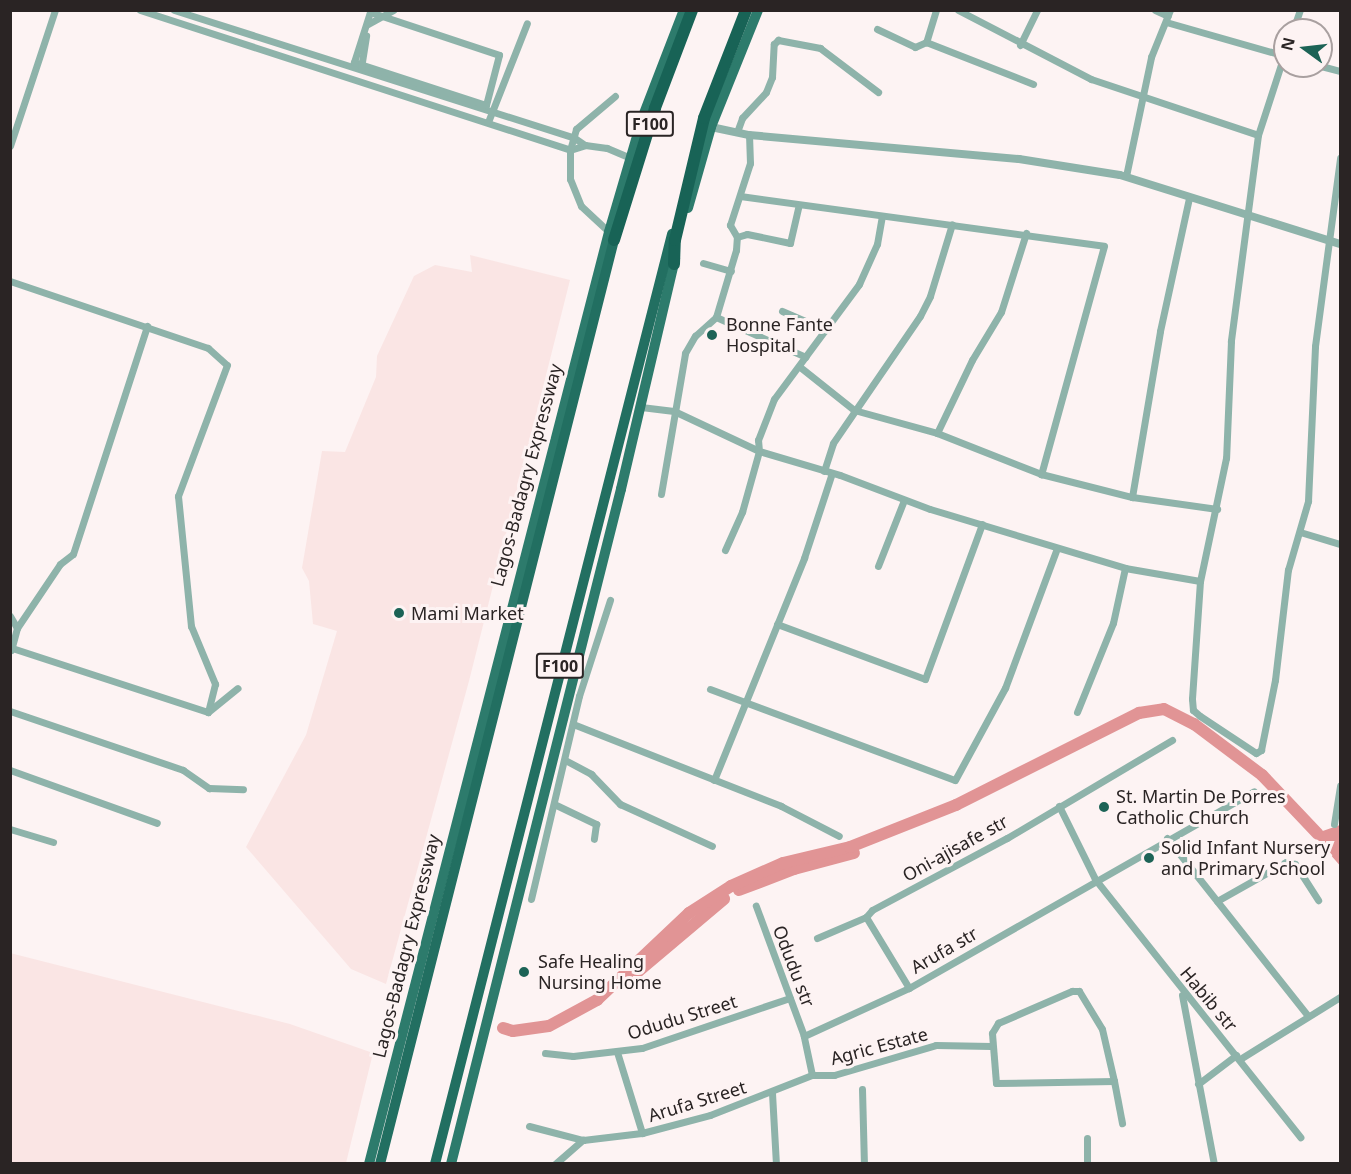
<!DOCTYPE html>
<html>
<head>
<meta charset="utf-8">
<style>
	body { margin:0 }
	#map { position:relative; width:1351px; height:1174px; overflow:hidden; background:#fdf3f3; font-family:"Noto Sans",sans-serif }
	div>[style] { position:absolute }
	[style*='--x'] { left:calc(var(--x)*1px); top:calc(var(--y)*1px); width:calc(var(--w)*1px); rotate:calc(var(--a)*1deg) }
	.built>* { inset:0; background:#fae5e4 }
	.water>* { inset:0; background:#e19495 }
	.stream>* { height:2px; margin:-1px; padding:0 1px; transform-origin:1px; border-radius:1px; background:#e19495 }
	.river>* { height:12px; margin:-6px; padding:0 6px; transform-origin:6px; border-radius:6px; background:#e19495 }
	.minor>* { height:7px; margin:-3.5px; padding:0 3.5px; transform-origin:3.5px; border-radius:3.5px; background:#8eb3aa }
	.tertiary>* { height:8px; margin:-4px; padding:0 4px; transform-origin:4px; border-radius:4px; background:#8eb3aa }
	.primary>* { height:10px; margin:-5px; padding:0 5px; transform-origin:5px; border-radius:5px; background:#2d7b6c }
	.trunk>* { height:10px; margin:-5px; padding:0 5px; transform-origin:5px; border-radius:5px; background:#226f61 }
	.motorway>* { height:12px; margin:-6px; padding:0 6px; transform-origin:6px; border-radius:6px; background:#186356 }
	.dots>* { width:16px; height:16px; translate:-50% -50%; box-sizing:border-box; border:3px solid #fdf3f3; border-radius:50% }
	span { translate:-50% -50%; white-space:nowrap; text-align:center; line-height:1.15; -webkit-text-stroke:6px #fdf3f3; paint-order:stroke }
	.shield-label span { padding:2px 4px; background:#fdf3f3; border:2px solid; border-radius:4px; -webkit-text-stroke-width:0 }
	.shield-label { font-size:16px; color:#2a2424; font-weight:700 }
	.poi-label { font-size:18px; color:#2a2424 }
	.left { translate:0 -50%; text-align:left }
	.street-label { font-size:18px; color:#2a2424 }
	.frame { position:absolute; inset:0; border:12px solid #2a2424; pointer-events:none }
	.north { position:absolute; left:1273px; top:18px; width:60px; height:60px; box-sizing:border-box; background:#fdf3f3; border:2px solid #a9a0a0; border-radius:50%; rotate:285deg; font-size:16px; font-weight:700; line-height:24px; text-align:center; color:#2a2424 }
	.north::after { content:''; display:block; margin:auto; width:21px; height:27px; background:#1c6356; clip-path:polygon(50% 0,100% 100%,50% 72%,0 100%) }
</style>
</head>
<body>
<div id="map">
	<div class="built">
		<i style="clip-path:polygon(470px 255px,570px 280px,469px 681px,386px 984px,351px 969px,246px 847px,306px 735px,337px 631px,313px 624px,309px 581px,302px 568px,322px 451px,345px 452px,376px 377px,377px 356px,414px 276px,435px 265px,472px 272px)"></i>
		<i style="clip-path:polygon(10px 953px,290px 1024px,373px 1053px,346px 1163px,11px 1163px)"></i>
	</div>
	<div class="water">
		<i style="clip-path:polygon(1340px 825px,1340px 864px,1314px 834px)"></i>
	</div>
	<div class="stream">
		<i style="--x:1324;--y:832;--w:10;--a:169"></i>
		<i style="--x:1314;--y:834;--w:24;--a:48"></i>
		<i style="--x:1333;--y:856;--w:11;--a:49"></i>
	</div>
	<div class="river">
		<i style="--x:739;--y:890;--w:59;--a:-20.9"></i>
		<i style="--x:794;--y:869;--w:62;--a:-14.9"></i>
		<i style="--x:624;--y:977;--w:10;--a:-11"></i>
		<i style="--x:634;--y:975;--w:118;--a:-40.2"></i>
		<i style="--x:503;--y:1028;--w:10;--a:17"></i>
		<i style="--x:513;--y:1031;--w:36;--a:-8"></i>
		<i style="--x:549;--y:1026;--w:55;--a:-28.4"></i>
		<i style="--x:597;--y:1000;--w:127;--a:-43.4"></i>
		<i style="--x:689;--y:913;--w:50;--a:-32.7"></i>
		<i style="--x:731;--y:886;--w:57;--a:-23.9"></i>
		<i style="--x:783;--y:863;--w:69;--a:-13.4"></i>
		<i style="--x:850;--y:847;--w:114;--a:-21.6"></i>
		<i style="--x:956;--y:805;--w:205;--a:-26.7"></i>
		<i style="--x:1139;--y:713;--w:25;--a:-9"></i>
		<i style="--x:1164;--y:709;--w:34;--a:27"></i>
		<i style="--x:1194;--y:724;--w:85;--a:36.9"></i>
		<i style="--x:1262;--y:775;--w:81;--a:46.5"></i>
	</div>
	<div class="minor">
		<i style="--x:140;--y:10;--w:452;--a:18"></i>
		<i style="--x:570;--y:150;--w:16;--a:-18"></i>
		<i style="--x:585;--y:145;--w:22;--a:8"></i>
		<i style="--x:607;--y:148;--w:25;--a:23"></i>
		<i style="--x:174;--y:10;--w:419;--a:17.7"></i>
		<i style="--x:573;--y:137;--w:14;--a:34"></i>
		<i style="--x:936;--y:10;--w:34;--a:107"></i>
		<i style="--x:926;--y:42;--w:115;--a:21.4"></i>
		<i style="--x:958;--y:10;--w:150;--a:27.4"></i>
		<i style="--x:1091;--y:79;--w:176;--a:18.5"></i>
		<i style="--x:1155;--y:10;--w:14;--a:25"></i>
		<i style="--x:370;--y:12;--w:136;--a:18.4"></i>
		<i style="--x:499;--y:55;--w:52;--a:104.6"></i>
		<i style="--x:486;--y:105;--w:139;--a:-162"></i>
		<i style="--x:354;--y:62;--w:52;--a:-72.3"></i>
		<i style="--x:1166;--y:22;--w:124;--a:15.9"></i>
		<i style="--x:368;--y:24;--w:29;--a:-29"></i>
		<i style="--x:877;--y:29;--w:42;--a:25.3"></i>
		<i style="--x:915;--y:47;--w:12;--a:-24"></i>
		<i style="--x:1293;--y:30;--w:21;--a:-71"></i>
		<i style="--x:1020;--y:45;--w:39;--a:-64"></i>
		<i style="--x:1285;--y:52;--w:87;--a:108"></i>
		<i style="--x:1258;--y:135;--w:208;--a:97.5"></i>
		<i style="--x:1231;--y:341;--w:117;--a:92.4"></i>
		<i style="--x:1226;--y:458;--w:126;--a:101.9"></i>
		<i style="--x:1200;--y:581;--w:118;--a:93.9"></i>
		<i style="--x:1192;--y:699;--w:11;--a:85"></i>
		<i style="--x:1193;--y:710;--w:9;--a:41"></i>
		<i style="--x:1200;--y:716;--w:67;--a:33.5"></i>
		<i style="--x:1256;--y:753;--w:6;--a:-31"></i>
		<i style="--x:1261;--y:750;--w:71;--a:-78.7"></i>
		<i style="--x:1275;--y:680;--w:111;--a:-83.3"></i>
		<i style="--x:1288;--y:570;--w:72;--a:-73.8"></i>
		<i style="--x:1308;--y:501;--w:155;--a:-87.4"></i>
		<i style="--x:1315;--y:346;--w:190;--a:-82.4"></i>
		<i style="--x:1321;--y:66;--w:20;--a:15"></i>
		<i style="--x:361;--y:68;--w:33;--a:-81"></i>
		<i style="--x:488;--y:122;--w:106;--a:-68.5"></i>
		<i style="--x:737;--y:132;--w:15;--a:-70"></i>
		<i style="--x:742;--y:118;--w:35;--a:-47"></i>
		<i style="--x:766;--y:92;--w:16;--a:-68"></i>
		<i style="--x:772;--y:77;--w:33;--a:-87"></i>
		<i style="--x:774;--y:44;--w:6;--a:-45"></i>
		<i style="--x:778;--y:40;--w:43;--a:10.8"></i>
		<i style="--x:820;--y:48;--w:73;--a:37.2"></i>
		<i style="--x:10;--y:146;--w:143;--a:-71.7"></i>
		<i style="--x:1126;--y:176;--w:122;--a:-78.1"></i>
		<i style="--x:1151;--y:57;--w:51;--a:-68"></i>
		<i style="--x:740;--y:196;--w:367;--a:7.8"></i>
		<i style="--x:1104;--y:246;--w:237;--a:105.4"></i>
		<i style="--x:609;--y:232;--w:38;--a:-137"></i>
		<i style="--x:581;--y:206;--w:29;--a:-112"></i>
		<i style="--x:570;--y:179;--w:29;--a:-90"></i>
		<i style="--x:570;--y:150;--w:22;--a:-74"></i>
		<i style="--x:576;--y:129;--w:51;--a:-40.2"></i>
		<i style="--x:737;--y:237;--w:10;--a:-17"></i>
		<i style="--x:747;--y:234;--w:44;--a:11.8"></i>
		<i style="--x:790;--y:243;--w:39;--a:-77"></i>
		<i style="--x:703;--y:263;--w:29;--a:16"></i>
		<i style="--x:10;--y:281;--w:209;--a:18.7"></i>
		<i style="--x:208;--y:348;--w:25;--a:42"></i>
		<i style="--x:227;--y:365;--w:140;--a:110.5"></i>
		<i style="--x:178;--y:496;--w:131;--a:84.3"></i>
		<i style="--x:191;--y:626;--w:63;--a:67.5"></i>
		<i style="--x:215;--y:684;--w:29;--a:104"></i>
		<i style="--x:782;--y:311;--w:48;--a:23.4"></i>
		<i style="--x:716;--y:317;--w:98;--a:24"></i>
		<i style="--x:800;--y:367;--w:69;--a:38.5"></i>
		<i style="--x:854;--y:410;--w:86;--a:15.5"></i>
		<i style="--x:937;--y:433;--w:112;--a:21.5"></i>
		<i style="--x:1041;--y:474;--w:94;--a:14.2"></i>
		<i style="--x:1132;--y:497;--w:86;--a:8"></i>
		<i style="--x:641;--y:407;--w:33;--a:7"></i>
		<i style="--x:674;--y:411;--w:94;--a:25.2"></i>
		<i style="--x:759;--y:451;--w:84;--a:16.5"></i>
		<i style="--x:840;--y:475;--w:96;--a:20.7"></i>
		<i style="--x:930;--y:509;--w:204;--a:16.8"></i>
		<i style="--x:1125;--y:568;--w:76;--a:9.8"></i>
		<i style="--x:937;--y:433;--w:81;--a:-64.4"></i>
		<i style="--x:972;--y:360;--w:56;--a:-58.9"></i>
		<i style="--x:1001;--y:312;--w:83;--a:-72.4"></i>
		<i style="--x:824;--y:471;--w:29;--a:-72"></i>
		<i style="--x:833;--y:443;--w:154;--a:-55.6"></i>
		<i style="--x:920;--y:316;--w:22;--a:-63"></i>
		<i style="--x:930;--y:296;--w:75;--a:-73"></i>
		<i style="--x:661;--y:494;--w:143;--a:-80.3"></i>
		<i style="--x:685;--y:353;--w:20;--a:-60"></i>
		<i style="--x:695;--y:336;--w:28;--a:-42"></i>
		<i style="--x:716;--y:317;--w:70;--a:-73.4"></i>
		<i style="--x:736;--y:250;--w:13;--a:-86"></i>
		<i style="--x:737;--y:237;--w:14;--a:-120"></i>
		<i style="--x:730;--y:225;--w:65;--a:-72.1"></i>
		<i style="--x:750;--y:163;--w:28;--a:-92"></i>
		<i style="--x:1132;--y:497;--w:168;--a:-80.4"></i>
		<i style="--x:1160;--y:331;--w:136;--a:-77.7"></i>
		<i style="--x:1300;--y:532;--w:42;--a:16.7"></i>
		<i style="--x:725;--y:550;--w:42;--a:-65.9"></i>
		<i style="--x:742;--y:512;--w:63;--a:-74.4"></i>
		<i style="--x:759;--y:451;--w:11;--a:-95"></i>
		<i style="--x:758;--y:440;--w:44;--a:-68.7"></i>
		<i style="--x:774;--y:399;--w:143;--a:-53.5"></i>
		<i style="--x:859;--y:284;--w:44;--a:-65.8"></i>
		<i style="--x:877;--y:244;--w:27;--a:-80"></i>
		<i style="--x:878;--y:566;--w:71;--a:-68.5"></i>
		<i style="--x:10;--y:616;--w:14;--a:60"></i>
		<i style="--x:17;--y:628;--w:23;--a:105"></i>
		<i style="--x:777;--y:624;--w:158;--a:20.4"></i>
		<i style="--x:925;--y:679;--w:165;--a:-69.8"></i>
		<i style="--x:17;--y:628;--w:77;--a:-56.1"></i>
		<i style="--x:60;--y:564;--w:16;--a:-38"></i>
		<i style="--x:73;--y:554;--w:240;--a:-72"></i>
		<i style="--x:12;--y:648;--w:206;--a:18.1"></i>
		<i style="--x:208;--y:712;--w:38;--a:-39"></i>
		<i style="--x:710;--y:689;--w:261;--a:20.4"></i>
		<i style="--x:955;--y:780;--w:105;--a:-61.5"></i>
		<i style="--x:1005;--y:688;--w:149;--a:-69.6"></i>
		<i style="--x:10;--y:711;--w:183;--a:18.8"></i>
		<i style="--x:183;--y:770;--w:32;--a:35"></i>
		<i style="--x:209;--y:788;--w:34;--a:2"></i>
		<i style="--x:1077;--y:712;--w:96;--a:-68"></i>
		<i style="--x:1113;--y:623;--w:56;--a:-77.7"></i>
		<i style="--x:573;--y:724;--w:224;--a:21.5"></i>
		<i style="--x:781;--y:806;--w:65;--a:27.3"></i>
		<i style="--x:565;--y:760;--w:30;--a:28"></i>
		<i style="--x:591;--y:774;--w:42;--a:46"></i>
		<i style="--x:620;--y:804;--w:101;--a:24.5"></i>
		<i style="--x:10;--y:770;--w:156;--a:19.8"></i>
		<i style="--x:714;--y:780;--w:240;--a:-67.9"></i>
		<i style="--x:804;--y:558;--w:89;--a:-71.8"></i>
		<i style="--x:554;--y:804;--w:47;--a:25.5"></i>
		<i style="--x:596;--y:824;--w:15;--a:98"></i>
		<i style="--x:1059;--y:806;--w:81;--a:63.7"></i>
		<i style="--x:1095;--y:879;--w:330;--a:51.5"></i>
		<i style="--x:1334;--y:824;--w:39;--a:-81"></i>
		<i style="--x:10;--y:829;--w:45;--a:16.8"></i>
		<i style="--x:1167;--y:838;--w:227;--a:51.6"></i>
		<i style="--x:531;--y:899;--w:209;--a:-76.7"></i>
		<i style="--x:579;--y:696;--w:101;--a:-72.1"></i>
		<i style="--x:1217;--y:901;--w:79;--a:-29.5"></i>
		<i style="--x:1286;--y:862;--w:9;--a:13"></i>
		<i style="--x:1295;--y:864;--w:43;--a:57.4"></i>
		<i style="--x:866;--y:917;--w:83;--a:58.8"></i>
		<i style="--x:817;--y:938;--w:53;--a:-23.2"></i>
		<i style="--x:866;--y:917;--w:9;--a:-49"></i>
		<i style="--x:872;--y:910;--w:153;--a:-28.1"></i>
		<i style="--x:1007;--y:838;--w:192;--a:-30.7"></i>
		<i style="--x:1182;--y:995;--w:172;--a:79.3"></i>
		<i style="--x:804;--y:1036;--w:115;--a:-24.6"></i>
		<i style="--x:909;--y:988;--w:397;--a:-29.7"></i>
		<i style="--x:617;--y:1052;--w:85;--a:72.8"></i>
		<i style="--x:545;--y:1053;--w:28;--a:6"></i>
		<i style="--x:573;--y:1056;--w:69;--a:-6.6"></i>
		<i style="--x:642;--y:1048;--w:156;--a:-18.7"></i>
		<i style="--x:1240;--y:1059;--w:118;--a:-31.8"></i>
		<i style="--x:812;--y:1075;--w:22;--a:0"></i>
		<i style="--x:834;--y:1075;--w:106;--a:-16.4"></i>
		<i style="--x:936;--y:1045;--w:55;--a:1"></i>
		<i style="--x:1114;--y:1081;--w:118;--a:179"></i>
		<i style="--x:996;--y:1083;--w:50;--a:-94.6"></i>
		<i style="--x:992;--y:1033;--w:12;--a:-59"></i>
		<i style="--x:998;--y:1023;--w:81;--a:-23.4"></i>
		<i style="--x:1072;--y:991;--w:7;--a:0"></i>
		<i style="--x:1079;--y:991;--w:44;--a:58.8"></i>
		<i style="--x:1102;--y:1029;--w:53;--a:77"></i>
		<i style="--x:1114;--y:1081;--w:43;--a:79.2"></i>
		<i style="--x:1198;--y:1084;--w:48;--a:-37.3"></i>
		<i style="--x:862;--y:1089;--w:75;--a:88.5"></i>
		<i style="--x:772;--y:1093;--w:71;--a:86.8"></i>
		<i style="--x:529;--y:1126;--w:56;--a:14.5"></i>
		<i style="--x:1087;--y:1138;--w:26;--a:90"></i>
		<i style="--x:555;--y:1164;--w:37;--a:-41"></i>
		<i style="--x:583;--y:1140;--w:59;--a:-6.8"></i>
		<i style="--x:642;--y:1133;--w:70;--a:-14.8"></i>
		<i style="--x:710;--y:1115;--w:110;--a:-21.4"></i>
		<i style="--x:812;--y:1075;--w:40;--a:-102"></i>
		<i style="--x:804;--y:1036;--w:139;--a:-110.3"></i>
	</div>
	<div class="tertiary">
		<i style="--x:711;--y:127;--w:39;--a:12"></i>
		<i style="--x:749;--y:135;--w:271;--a:5.1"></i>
		<i style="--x:1019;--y:159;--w:102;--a:9"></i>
		<i style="--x:1120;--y:175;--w:231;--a:17.4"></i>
	</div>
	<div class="primary">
		<i style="--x:688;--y:208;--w:84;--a:-74.1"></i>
		<i style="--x:711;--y:127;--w:126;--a:-68.1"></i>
		<i style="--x:369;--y:1164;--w:962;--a:-75.56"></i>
		<i style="--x:609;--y:232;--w:121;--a:-73.7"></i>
		<i style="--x:643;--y:116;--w:114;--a:-68.9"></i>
		<i style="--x:451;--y:1164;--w:696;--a:-75.86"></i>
		<i style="--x:621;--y:489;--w:237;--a:-76.8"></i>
	</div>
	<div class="trunk">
		<i style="--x:380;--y:1164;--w:953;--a:-75.79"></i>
		<i style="--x:435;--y:1164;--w:960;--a:-75.7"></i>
	</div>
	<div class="motorway">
		<i style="--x:614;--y:240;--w:138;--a:-72.7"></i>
		<i style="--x:655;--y:108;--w:105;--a:-69.3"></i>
		<i style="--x:674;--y:264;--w:24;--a:-88"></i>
		<i style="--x:675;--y:240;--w:125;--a:-76.6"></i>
		<i style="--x:704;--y:118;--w:116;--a:-68.7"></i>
	</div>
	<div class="dots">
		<i style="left:712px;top:335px;background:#1c6356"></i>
		<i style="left:399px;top:613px;background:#1c6356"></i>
		<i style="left:1104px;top:807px;background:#1c6356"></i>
		<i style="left:1149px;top:858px;background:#1c6356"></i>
		<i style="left:524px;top:972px;background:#1c6356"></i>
	</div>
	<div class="shield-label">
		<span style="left:650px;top:124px">F100</span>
		<span style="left:560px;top:666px">F100</span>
	</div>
	<div class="poi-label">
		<span class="left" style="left:726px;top:335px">Bonne Fante<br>Hospital</span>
		<span class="left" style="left:411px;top:613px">Mami Market</span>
		<span class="left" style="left:1116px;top:807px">St. Martin De Porres<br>Catholic Church</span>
		<span class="left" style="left:1161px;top:858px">Solid Infant Nursery<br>and Primary School</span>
		<span class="left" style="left:538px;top:972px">Safe Healing<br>Nursing Home</span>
	</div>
	<div class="street-label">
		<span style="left:526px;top:475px;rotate:-75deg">Lagos-Badagry Expressway</span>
		<span style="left:955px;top:848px;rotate:-29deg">Oni-ajisafe str</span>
		<span style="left:406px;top:946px;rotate:-76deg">Lagos-Badagry Expressway</span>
		<span style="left:944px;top:950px;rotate:-30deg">Arufa str</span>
		<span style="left:794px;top:966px;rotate:69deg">Odudu str</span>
		<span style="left:1209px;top:999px;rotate:50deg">Habib str</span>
		<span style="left:682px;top:1017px;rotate:-17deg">Odudu Street</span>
		<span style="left:879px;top:1046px;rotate:-15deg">Agric Estate</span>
		<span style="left:697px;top:1101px;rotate:-17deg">Arufa Street</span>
	</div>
	<div class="frame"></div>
	<div class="north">N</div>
</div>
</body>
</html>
